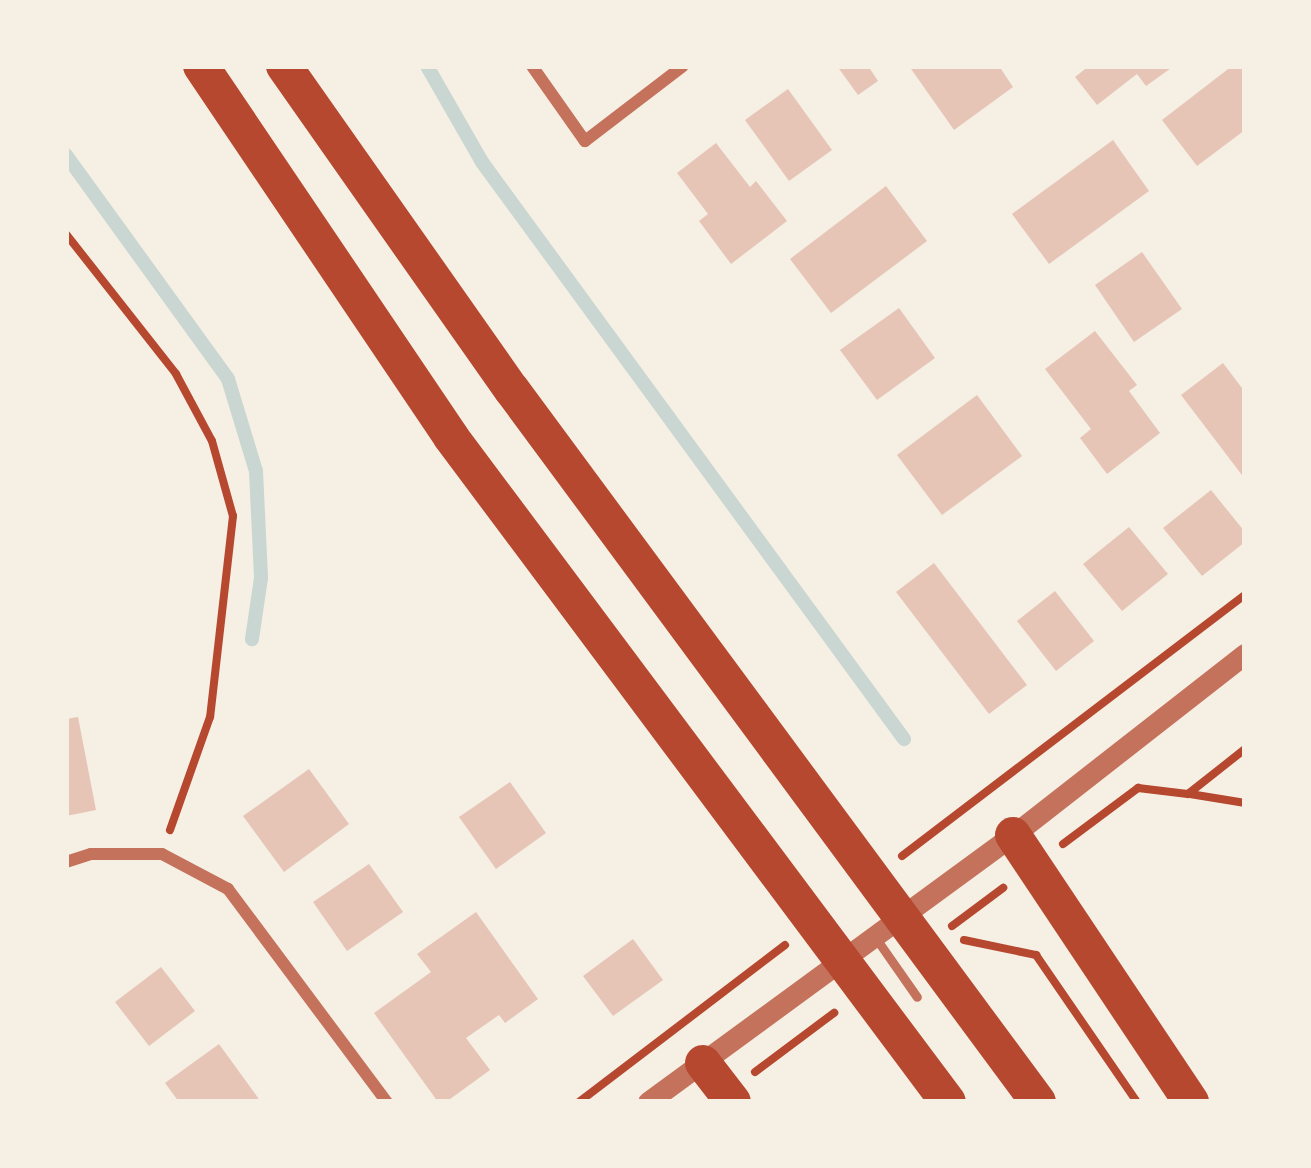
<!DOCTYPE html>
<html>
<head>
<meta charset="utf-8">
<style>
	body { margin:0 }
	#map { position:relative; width:1311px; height:1168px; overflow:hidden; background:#f6efe4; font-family:Figtree,sans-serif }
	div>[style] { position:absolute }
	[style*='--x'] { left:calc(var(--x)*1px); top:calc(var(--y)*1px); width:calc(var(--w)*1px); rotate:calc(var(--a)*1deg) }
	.stream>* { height:14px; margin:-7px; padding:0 7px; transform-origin:7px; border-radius:7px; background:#c9d6d2 }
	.building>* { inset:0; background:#e6c5b7 }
	.path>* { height:8px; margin:-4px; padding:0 4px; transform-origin:4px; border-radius:4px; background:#b5482f }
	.service>* { height:9px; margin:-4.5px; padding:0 4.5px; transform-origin:4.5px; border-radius:4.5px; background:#c5725c }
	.minor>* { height:12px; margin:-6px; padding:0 6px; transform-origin:6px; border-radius:6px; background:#c5725c }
	.tertiary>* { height:21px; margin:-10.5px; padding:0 10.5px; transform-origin:10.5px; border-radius:10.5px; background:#c5725c }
	.motorway>* { height:36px; margin:-18px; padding:0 18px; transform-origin:18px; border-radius:18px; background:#b5482f }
	span { translate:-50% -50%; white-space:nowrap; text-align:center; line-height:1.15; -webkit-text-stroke:12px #f6efe4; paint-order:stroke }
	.frame { position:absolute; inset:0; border:69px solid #f6efe4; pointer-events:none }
</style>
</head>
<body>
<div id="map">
	<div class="stream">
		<i style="--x:427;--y:66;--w:111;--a:60.2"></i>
		<i style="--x:482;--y:162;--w:715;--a:53.82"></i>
		<i style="--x:66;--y:155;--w:276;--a:54.1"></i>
		<i style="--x:228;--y:379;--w:96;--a:73.1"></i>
		<i style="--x:256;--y:471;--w:107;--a:87.3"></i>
		<i style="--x:261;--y:578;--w:62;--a:98.4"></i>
	</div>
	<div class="building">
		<i style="clip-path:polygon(837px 66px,868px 66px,878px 81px,858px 95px)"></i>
		<i style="clip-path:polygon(909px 66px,999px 66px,1013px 87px,954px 130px)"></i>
		<i style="clip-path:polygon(1089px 66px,1174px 66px,1146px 86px,1137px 74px,1097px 105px,1075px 77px)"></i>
		<i style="clip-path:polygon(1232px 66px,1245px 66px,1245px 130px,1197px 166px,1162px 120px)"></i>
		<i style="clip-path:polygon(788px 89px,832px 150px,789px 181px,745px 120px)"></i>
		<i style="clip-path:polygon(1113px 140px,1149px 191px,1049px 264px,1012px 214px)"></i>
		<i style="clip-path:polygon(716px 143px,750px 187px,756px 181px,787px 221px,731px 264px,699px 221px,708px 214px,677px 173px)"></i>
		<i style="clip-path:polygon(886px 186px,927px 241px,831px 313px,790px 259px)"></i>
		<i style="clip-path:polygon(1142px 252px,1182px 309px,1134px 342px,1095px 285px)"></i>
		<i style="clip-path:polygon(899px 308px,935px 358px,877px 400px,840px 350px)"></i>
		<i style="clip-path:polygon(1095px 331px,1137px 385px,1129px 391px,1160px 433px,1107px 474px,1080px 438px,1091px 429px,1045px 369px)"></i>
		<i style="clip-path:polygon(1223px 363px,1245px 392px,1245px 479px,1181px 395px)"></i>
		<i style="clip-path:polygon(977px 395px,1022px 456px,942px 515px,897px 455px)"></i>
		<i style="clip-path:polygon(1211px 490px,1245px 532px,1245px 542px,1202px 576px,1163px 528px)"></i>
		<i style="clip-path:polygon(1129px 527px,1168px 574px,1122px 611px,1083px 564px)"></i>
		<i style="clip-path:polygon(934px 563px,1027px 685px,989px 714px,896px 592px)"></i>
		<i style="clip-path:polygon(1055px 591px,1094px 641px,1056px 671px,1017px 621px)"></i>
		<i style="clip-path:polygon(78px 717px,96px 810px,66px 816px,66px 719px)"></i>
		<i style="clip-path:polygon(309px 769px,349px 824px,284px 872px,243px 816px)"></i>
		<i style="clip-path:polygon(510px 782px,546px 833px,496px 869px,459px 817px)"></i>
		<i style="clip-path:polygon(369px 864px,403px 912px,347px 951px,313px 902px)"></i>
		<i style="clip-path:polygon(476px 912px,538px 999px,505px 1023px,499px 1015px,466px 1038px,490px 1070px,446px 1102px,438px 1102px,374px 1013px,431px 972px,417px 954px)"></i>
		<i style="clip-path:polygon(633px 939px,663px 980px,613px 1016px,583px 976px)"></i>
		<i style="clip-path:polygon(161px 967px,195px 1011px,149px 1046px,115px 1002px)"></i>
		<i style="clip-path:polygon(219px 1044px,261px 1102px,179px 1102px,165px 1083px)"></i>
	</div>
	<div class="path">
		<i style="--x:66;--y:234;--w:178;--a:51.8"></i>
		<i style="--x:176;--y:374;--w:76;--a:61.8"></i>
		<i style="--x:212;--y:441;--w:78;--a:74.4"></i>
		<i style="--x:233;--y:516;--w:202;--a:96.5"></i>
		<i style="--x:210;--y:717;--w:120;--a:109.5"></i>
		<i style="--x:1190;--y:794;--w:56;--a:9.3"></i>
		<i style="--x:1063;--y:844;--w:94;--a:-36.7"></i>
		<i style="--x:1138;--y:788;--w:50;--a:6.8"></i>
		<i style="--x:1188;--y:794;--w:73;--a:-38.3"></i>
		<i style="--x:902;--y:856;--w:431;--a:-37.3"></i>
		<i style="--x:952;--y:926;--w:64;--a:-36.7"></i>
		<i style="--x:964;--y:940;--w:74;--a:11.8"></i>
		<i style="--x:1036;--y:955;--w:178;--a:55.5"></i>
		<i style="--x:755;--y:1072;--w:99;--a:-36.8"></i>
		<i style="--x:579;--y:1102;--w:259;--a:-37.3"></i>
	</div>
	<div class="service">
		<i style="--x:875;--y:937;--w:73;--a:55"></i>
	</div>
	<div class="minor">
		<i style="--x:532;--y:66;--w:92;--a:54.8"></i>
		<i style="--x:585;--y:141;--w:123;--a:-37.4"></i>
		<i style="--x:66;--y:862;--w:26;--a:-18"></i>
		<i style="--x:91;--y:854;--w:71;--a:0"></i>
		<i style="--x:162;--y:854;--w:75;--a:27.9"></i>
		<i style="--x:228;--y:889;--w:266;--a:53.3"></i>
	</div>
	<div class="tertiary">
		<i style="--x:648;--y:1102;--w:452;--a:-36.2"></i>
		<i style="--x:1013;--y:835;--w:294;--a:-38"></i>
	</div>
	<div class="motorway">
		<i style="--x:201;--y:66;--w:447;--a:56"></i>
		<i style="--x:451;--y:437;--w:830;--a:53.23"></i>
		<i style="--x:284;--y:66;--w:396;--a:54.9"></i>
		<i style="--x:512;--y:390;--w:885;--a:53.54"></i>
		<i style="--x:1013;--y:835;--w:321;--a:56.3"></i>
		<i style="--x:703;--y:1063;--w:49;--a:52.4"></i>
	</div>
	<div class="frame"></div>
</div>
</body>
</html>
